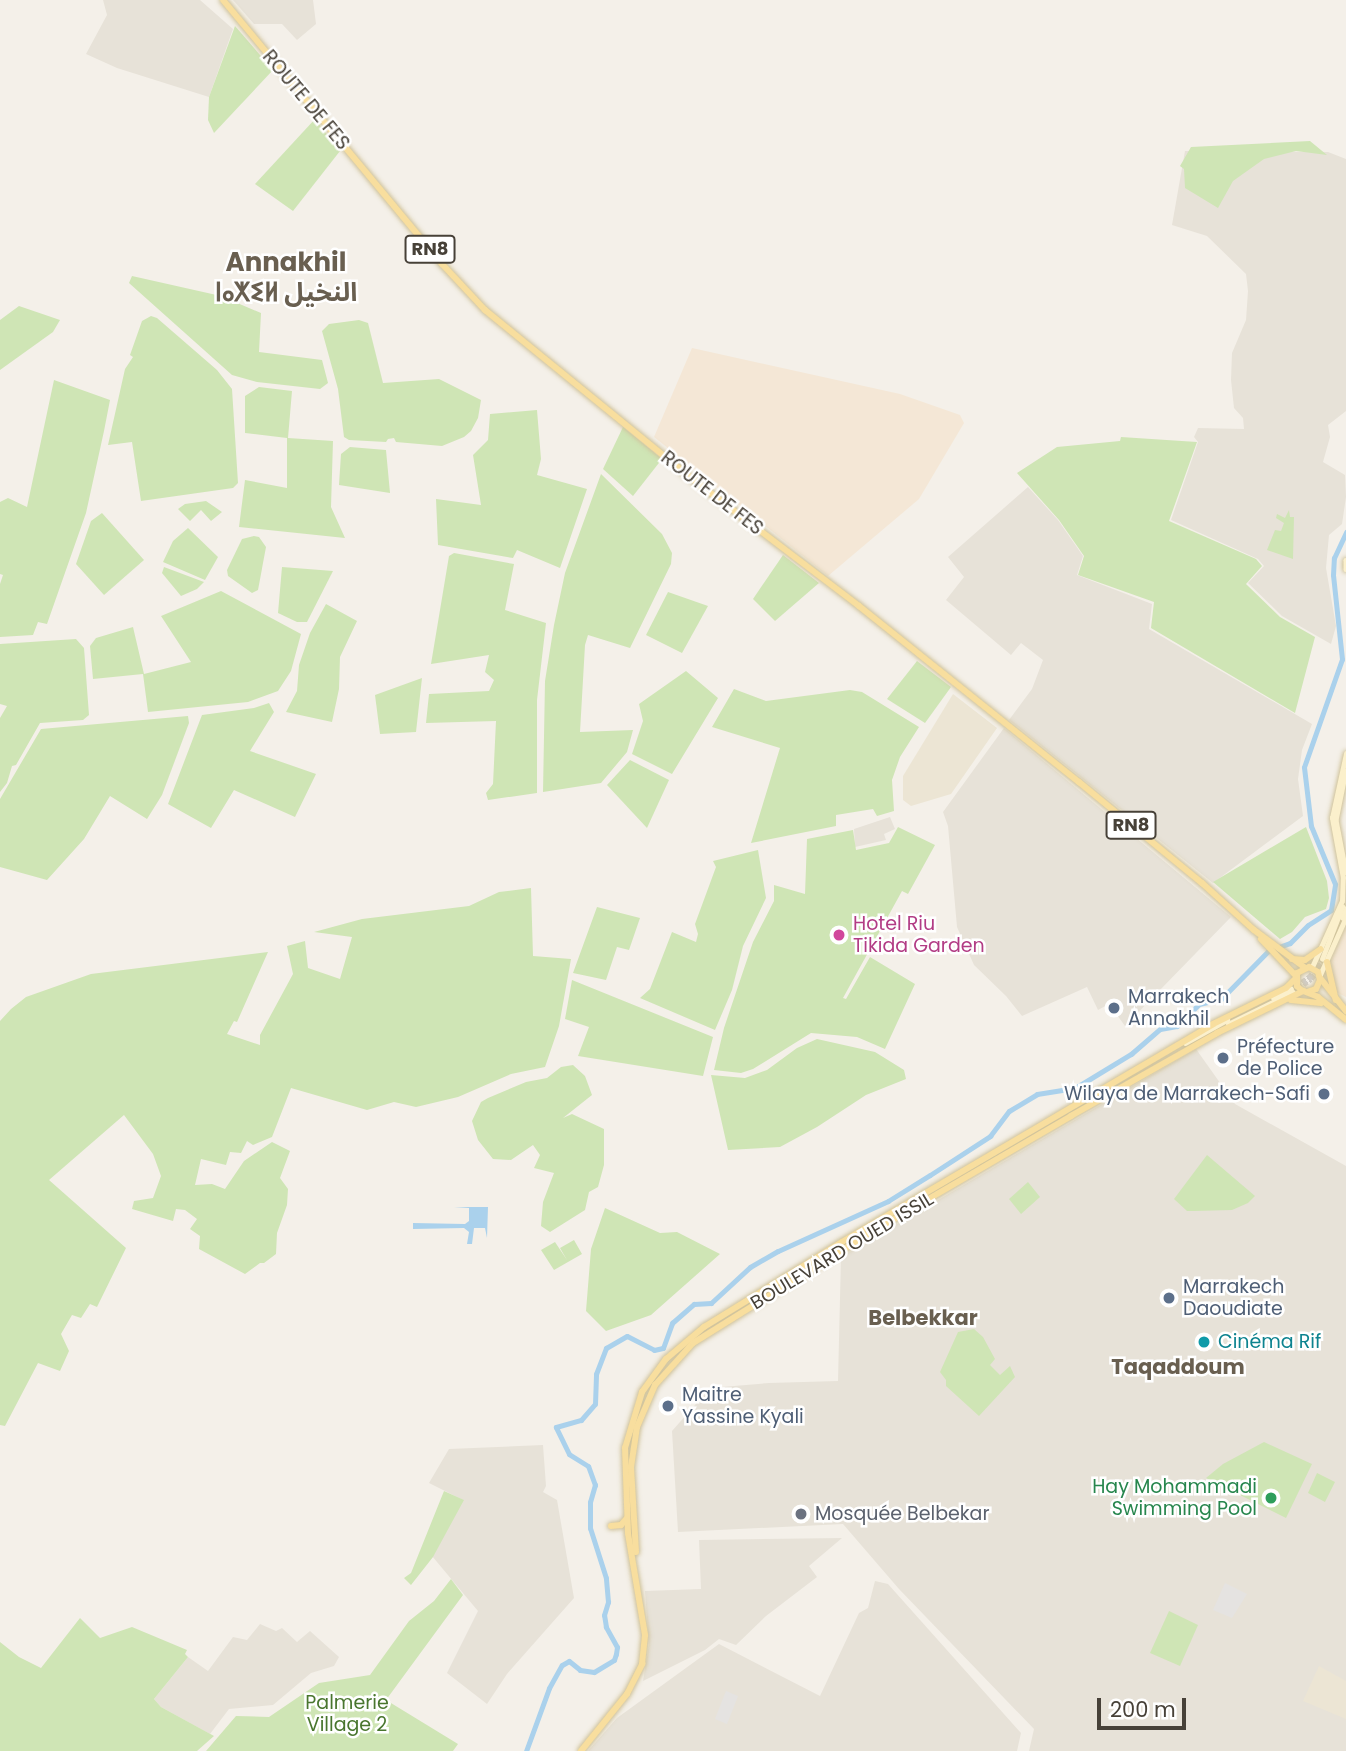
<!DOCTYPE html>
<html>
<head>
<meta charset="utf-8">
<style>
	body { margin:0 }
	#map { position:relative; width:1346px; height:1751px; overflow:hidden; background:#f4f0e9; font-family:Poppins,"Noto Sans Arabic","Noto Sans Tifinagh",sans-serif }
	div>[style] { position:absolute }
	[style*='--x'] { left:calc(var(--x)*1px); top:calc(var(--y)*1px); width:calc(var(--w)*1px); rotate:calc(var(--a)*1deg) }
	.residential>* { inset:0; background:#e7e2d8 }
	.commercial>* { inset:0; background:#f4e7d6 }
	.education>* { inset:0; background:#ece5d4 }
	.green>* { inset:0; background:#cfe5b5 }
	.parking>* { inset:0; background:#e5e3e1 }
	.water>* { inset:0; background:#aad1ec }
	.river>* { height:5px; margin:-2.5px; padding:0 2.5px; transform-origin:2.5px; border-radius:2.5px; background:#aad1ec }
	.secondary-tunnel>* { height:4.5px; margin-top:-2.25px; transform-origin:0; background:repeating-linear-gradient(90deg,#d1cdc6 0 4.5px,transparent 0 6.5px) }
	.roads { filter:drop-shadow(0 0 2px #d0c39b) drop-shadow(0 0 2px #d0c39b) }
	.secondary>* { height:4.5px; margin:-2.25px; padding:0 2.25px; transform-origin:2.25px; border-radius:2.25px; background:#fbf0cc }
	.primary>* { height:6px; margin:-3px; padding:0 3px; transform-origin:3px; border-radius:3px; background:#f8de9e }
	.dots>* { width:19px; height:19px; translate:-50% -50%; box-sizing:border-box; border:4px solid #fff; border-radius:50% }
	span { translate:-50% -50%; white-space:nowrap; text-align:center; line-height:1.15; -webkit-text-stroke:5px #fff; paint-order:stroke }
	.shield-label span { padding:2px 5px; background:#fff; border:2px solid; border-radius:5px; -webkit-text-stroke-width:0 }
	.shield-label { font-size:18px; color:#474138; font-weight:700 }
	.street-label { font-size:19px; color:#474138 }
	.hotel-label { font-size:19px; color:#b23c85 }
	.left { translate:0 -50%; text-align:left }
	.service-label { font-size:19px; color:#4e5e75 }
	.right { translate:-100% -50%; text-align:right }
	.culture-label { font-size:19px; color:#0d838f }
	.leisure-label { font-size:19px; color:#27864d }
	.worship-label { font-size:19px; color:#5b616d }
	.park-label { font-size:19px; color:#49762e }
	.neighbourhood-label { font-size:21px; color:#695f50; font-weight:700 }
	.district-label { font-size:26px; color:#695f50; font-weight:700 }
	.scale { position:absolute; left:1097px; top:1698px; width:89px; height:32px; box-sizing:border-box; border:4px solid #474138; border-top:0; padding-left:9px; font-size:21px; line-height:24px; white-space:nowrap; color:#474138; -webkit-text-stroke:5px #fff; paint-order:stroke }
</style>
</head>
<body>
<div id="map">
	<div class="residential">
		<i style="clip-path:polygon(103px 0,200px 0,233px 29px,209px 97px,117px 68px,86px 54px,107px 15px)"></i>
		<i style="clip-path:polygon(233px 0,313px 0,316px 24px,297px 40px,282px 24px,254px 24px)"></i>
		<i style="clip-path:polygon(1185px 151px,1328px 152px,1346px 159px,1346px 411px,1328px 425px,1330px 437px,1323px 462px,1345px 475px,1346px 497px,1342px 524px,1329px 535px,1326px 568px,1336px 626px,1331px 644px,1282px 616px,1248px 583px,1264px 566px,1258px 559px,1171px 520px,1198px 442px,1194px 437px,1198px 428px,1244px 429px,1243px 418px,1234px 408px,1231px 380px,1232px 353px,1246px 320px,1248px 291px,1246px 274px,1207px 236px,1172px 225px)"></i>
		<i style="clip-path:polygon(1028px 487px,1058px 520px,1083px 556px,1077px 575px,1152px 604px,1149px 629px,1312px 724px,1302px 750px,1298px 779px,1303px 816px,1213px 883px,1009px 720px,1032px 689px,1043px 660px,1021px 643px,1011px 655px,946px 600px,964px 577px,948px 557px)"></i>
		<i style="clip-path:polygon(1004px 728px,1231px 917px,1125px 1026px,1109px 1004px,1098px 1010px,1087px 987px,1022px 1016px,1006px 996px,974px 965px,957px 927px,948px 826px,943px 812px)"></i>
		<i style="clip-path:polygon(890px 817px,895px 829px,884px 834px,886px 840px,855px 847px,854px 829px)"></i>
		<i style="clip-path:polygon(1196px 1049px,1235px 1104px,1346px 1166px,1346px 1751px,1029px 1751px,1034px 1729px,899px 1589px,843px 1524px,678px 1532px,672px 1431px,710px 1388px,769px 1383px,838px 1381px,841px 1257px)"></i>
		<i style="clip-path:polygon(543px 1445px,546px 1486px,543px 1492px,557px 1500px,574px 1598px,507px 1674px,487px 1704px,447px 1673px,478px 1611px,432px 1556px,463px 1500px,429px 1483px,449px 1449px)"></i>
		<i style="clip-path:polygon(842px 1538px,809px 1566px,817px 1577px,766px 1616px,736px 1645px,719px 1639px,705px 1650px,643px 1681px,649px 1645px,645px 1591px,701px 1589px,699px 1540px)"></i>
		<i style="clip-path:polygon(875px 1581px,888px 1584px,1021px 1733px,1017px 1751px,588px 1751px,617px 1718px,719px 1644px,820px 1696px,859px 1613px,868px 1608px)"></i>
		<i style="clip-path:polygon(260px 1624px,276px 1631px,282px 1628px,297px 1642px,310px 1631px,339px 1657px,334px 1666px,311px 1673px,273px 1705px,229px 1709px,210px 1734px,161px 1707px,154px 1699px,188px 1657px,208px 1671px,233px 1637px,247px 1640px)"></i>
	</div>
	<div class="commercial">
		<i style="clip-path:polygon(692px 348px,900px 394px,960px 415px,964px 423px,919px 499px,828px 576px,654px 437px)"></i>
		<i style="clip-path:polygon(1346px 926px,1346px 997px,1336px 992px,1329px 964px)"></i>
	</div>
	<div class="education">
		<i style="clip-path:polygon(953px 694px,997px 728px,951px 794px,911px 806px,903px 800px,903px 776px)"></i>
		<i style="clip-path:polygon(1319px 1666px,1346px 1681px,1346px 1719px,1303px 1701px)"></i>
	</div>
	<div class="green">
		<i style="clip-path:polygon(235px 26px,273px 70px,214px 133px,208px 120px,209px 97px)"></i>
		<i style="clip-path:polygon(315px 119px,340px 151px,293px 211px,255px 184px)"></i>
		<i style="clip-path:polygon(1310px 141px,1327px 155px,1296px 151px,1264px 159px,1233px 181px,1218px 208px,1185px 188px,1184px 169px,1180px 166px,1191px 147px)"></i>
		<i style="clip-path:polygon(132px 276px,221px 296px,261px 313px,259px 352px,322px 360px,328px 383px,320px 389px,257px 382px,232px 375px,129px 283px)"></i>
		<i style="clip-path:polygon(19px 306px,60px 320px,53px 332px,0 370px,0 320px)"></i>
		<i style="clip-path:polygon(151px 316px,157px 318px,217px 370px,232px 389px,238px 483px,233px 488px,141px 501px,132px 442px,108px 445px,125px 369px,133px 357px,130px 355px,142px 321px)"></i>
		<i style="clip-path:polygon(359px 320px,368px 323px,383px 383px,439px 379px,481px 400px,478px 418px,471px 431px,464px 437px,442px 446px,396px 442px,394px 438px,388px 439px,386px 442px,349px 440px,344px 437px,338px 389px,322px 331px,329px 324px)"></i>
		<i style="clip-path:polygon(54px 380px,110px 400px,104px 431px,86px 513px,47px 624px,38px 622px,33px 635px,0 637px,0 584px,3px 575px,0 574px,0 502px,8px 498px,27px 507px)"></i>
		<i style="clip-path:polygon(259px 387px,292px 391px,288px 438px,333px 441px,331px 507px,345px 538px,239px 527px,245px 480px,287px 488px,287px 438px,245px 433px,245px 396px)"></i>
		<i style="clip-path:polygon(537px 410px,541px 459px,537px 475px,587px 489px,560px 568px,517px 550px,513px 558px,438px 545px,436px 499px,481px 505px,473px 455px,488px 440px,490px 414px)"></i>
		<i style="clip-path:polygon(623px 427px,662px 459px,633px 496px,603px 469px)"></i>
		<i style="clip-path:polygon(1121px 437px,1197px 442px,1169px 521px,1256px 559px,1262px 566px,1246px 584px,1280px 617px,1315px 637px,1295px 713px,1151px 628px,1154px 602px,1078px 575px,1084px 556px,1059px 520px,1017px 473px,1057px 447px,1120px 441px)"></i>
		<i style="clip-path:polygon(350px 447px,386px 450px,390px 493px,339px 485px,341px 454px)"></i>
		<i style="clip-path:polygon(601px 474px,662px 534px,672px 553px,671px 564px,630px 648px,588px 635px,585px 645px,580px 732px,633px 730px,627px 752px,601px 783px,543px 792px,545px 681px,554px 625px,565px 573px)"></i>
		<i style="clip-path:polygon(206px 501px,222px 512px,211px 521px,201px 510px,190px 521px,178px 509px,185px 504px)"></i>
		<i style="clip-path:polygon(1289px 510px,1290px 517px,1294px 517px,1293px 559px,1267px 550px,1275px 530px,1281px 531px,1284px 523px,1276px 518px,1277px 514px,1285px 518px)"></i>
		<i style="clip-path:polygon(102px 513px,144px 560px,104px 595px,76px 564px,91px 521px)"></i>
		<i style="clip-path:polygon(188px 528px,218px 557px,205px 580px,163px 562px,173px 541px)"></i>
		<i style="clip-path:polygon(254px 536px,259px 537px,266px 547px,258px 590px,252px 593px,228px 576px,227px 570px,242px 539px)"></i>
		<i style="clip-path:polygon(454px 553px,514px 564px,505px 610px,546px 623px,537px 700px,537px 793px,488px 800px,486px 793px,493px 784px,496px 721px,426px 723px,429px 694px,489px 691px,494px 680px,485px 672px,489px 655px,431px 664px,449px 556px)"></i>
		<i style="clip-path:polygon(783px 555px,819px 583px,775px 621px,753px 599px)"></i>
		<i style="clip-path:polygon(164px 567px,204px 582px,197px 589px,181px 596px,162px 573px)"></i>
		<i style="clip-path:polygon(282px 567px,333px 571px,307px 622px,297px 622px,278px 613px)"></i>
		<i style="clip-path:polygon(221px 591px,301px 634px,291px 671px,278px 691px,248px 702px,148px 712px,143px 674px,93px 679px,90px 646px,96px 638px,133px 627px,144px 674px,191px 662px,161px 616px)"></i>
		<i style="clip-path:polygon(668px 592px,708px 606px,682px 653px,646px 635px)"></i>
		<i style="clip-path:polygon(326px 604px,357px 621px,340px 657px,339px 689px,332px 722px,286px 712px,297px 691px,299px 665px,310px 633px)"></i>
		<i style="clip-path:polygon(76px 639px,84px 648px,89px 715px,83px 720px,40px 723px,16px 765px,12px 766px,7px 783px,0 792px,0 718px,7px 706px,0 704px,0 644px)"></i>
		<i style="clip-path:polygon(917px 661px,951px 687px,925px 723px,887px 699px)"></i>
		<i style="clip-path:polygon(686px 671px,718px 698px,672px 774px,632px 754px,643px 721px,639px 704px)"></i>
		<i style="clip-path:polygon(422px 678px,416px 732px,380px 734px,375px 695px)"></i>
		<i style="clip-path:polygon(734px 689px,766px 701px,850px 690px,862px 692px,919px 727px,900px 757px,892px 780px,894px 811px,877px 816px,873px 809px,836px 815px,836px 826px,751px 843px,780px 748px,712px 727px)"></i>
		<i style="clip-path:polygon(269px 703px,274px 712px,250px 751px,316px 774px,295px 817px,234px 790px,211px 828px,168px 804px,202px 715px,254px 708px)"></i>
		<i style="clip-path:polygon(188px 716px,189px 723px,162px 795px,147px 819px,110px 796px,84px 839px,47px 880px,0 867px,0 799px,41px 729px)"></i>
		<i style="clip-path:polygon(630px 760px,669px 780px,647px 828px,607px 785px)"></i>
		<i style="clip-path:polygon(898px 827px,935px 845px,908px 894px,902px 891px,843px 998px,846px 999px,870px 957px,915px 984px,885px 1049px,857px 1037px,811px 1033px,753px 1069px,741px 1073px,714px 1070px,724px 1028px,753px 942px,774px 901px,774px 885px,805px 894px,807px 839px,853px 830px,856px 850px,889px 843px)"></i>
		<i style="clip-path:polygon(1306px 827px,1327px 881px,1329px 898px,1326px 909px,1305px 917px,1292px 932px,1280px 939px,1213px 882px)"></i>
		<i style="clip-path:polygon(758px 850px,766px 898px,743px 946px,732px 990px,715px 1030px,640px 998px,650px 989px,672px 932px,696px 942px,698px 934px,695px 924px,716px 867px,713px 861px)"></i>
		<i style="clip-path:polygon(531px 888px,533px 956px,571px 959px,559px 1026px,545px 1067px,511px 1074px,458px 1097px,416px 1107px,394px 1102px,367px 1110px,291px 1088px,272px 1137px,253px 1145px,247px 1141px,241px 1153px,230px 1152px,226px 1165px,201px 1159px,195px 1185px,212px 1184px,225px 1189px,244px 1161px,272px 1142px,290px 1151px,280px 1178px,288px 1189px,287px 1205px,277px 1233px,276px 1254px,264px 1263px,260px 1263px,245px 1274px,199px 1249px,200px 1236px,190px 1229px,197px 1219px,185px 1210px,176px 1209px,173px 1221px,132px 1209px,134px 1201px,153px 1198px,161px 1176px,153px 1154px,124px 1115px,49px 1180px,126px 1248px,97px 1307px,90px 1304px,81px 1318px,72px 1315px,61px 1334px,69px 1351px,60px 1371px,38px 1363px,5px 1426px,0 1425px,0 1021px,11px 1009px,26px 997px,91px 974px,268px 952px,237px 1022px,234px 1021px,227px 1034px,260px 1045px,260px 1035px,293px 974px,287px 946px,305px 941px,308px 968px,340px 979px,352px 937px,314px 932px,362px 919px,469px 906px,499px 892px)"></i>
		<i style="clip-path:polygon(597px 907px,640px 918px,629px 950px,617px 947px,606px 980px,573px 973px)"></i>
		<i style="clip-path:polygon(572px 980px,713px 1037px,703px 1076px,578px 1056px,589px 1027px,565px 1019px)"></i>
		<i style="clip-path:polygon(817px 1039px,875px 1052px,904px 1070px,906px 1079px,866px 1095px,817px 1127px,780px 1147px,728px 1150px,711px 1075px,745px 1078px,767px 1070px,797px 1048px)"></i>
		<i style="clip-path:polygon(573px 1065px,585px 1076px,592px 1095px,563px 1118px,572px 1114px,604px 1129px,604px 1165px,598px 1187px,589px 1192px,585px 1210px,550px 1232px,541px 1226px,543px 1202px,554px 1173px,534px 1168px,540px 1155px,533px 1145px,511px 1160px,493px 1159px,478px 1140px,472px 1121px,481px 1102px,488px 1098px,526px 1082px,547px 1078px,561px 1067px)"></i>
		<i style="clip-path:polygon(1207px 1155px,1255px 1196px,1248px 1203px,1232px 1210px,1194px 1211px,1187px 1211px,1174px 1199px)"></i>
		<i style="clip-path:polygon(1028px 1182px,1040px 1197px,1021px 1214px,1009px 1199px)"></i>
		<i style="clip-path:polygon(605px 1208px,660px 1233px,677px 1232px,720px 1254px,651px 1315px,606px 1331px,586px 1311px,591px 1249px)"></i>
		<i style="clip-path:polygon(574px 1240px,582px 1254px,554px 1270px,541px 1250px,555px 1242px,567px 1260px,560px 1248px)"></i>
		<i style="clip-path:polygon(974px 1329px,983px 1337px,995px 1359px,990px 1365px,1000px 1375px,1010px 1366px,1015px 1377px,979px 1416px,946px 1386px,946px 1380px,940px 1372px,958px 1332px)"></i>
		<i style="clip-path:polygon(1264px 1442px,1312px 1464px,1286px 1518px,1206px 1478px,1223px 1464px)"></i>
		<i style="clip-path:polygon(1317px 1473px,1335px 1482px,1325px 1502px,1308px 1493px)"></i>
		<i style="clip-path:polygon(444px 1491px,464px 1500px,433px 1557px,411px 1585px,404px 1578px,411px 1573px)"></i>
		<i style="clip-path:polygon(451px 1579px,463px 1595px,386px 1700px,458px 1744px,453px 1751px,206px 1751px,236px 1716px,269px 1717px,319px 1683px,370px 1675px,409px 1621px,434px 1601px)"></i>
		<i style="clip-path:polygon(1169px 1611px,1198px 1625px,1180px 1666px,1150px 1653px)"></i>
		<i style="clip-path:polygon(80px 1618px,100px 1638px,132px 1627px,187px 1650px,185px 1654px,188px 1657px,154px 1699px,161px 1707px,214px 1736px,197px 1751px,0 1751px,0 1642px,19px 1657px,41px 1668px)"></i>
	</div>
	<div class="parking">
		<i style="clip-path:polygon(1225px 1583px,1247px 1594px,1232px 1618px,1213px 1610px)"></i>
		<i style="clip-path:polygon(726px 1691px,738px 1696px,727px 1724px,715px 1719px)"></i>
	</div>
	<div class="water">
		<i style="clip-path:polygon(454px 1207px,488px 1207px,487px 1238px,485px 1228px,474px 1228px,472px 1244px,467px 1244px,469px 1232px,464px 1228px,413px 1229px,413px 1223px,465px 1224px,469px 1221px,469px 1208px)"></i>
	</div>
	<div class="river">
		<i style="--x:526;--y:1751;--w:67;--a:-69.9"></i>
		<i style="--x:549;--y:1688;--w:26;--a:-61"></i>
		<i style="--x:562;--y:1665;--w:8;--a:-30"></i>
		<i style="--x:569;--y:1661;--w:14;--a:39"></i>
		<i style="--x:580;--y:1670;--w:14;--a:8"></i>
		<i style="--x:594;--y:1672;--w:23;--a:-31"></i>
		<i style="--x:614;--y:1660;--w:6;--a:-72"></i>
		<i style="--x:616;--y:1654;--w:7;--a:-82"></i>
		<i style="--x:617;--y:1647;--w:23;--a:-119"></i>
		<i style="--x:606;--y:1627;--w:12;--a:-99"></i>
		<i style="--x:604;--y:1615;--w:14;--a:-73"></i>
		<i style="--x:608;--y:1602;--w:24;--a:-95"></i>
		<i style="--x:606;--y:1578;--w:52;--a:-107.7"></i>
		<i style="--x:590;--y:1528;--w:26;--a:-90"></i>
		<i style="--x:590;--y:1502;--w:18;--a:-74"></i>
		<i style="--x:595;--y:1485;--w:20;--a:-110"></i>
		<i style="--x:588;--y:1466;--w:22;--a:-148"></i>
		<i style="--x:569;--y:1454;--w:30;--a:-116"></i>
		<i style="--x:556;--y:1427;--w:26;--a:-16"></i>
		<i style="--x:581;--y:1420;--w:21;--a:-49"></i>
		<i style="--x:595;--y:1404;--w:30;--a:-88"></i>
		<i style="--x:596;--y:1374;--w:28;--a:-69"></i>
		<i style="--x:606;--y:1348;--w:24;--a:-30"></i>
		<i style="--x:627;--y:1336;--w:30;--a:27"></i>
		<i style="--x:654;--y:1350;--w:9;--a:-13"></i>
		<i style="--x:663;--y:1348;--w:27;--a:-70"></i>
		<i style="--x:672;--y:1323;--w:29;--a:-41"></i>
		<i style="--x:694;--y:1304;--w:17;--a:-3"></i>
		<i style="--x:711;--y:1303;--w:53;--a:-42.7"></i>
		<i style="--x:750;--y:1267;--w:32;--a:-30"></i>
		<i style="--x:778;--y:1251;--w:121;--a:-24.4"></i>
		<i style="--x:888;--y:1201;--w:49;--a:-31.8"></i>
		<i style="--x:930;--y:1175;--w:72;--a:-33"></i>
		<i style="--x:990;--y:1136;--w:31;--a:-53"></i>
		<i style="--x:1009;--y:1111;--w:33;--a:-31"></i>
		<i style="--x:1037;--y:1094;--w:38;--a:-9"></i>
		<i style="--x:1075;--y:1088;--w:66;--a:-31.3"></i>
		<i style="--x:1131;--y:1054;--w:38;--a:-41"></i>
		<i style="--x:1160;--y:1029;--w:17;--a:-10"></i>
		<i style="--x:1177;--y:1026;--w:31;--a:-45"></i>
		<i style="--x:1199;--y:1004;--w:23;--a:-13"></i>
		<i style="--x:1221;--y:999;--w:67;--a:-45.6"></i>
		<i style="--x:1268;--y:951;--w:23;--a:-20"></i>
		<i style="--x:1290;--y:943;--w:25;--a:-45"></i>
		<i style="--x:1308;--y:925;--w:27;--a:-33"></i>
		<i style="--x:1331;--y:910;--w:26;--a:-81"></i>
		<i style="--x:1335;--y:884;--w:63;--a:-112.5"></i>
		<i style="--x:1311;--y:826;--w:59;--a:-96.8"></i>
		<i style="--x:1304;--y:767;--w:114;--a:-70.6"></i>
		<i style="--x:1342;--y:659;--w:84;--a:-96.1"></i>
		<i style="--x:1333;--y:575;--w:17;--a:-87"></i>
		<i style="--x:1334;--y:558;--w:29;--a:-65"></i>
	</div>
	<div class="secondary-tunnel">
		<i style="--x:1291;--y:989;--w:22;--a:-34"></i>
		<i style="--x:1309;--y:977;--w:22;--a:-54"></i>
		<i style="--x:1293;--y:992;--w:22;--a:-36"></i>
		<i style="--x:1311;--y:979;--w:21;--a:-53"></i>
	</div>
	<div class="roads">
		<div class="secondary">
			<i style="--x:1346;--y:560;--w:9;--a:90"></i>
			<i style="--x:1346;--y:771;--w:50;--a:101.5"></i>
			<i style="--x:1336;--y:820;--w:53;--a:79.1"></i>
			<i style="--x:1342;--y:918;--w:10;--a:-66"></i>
			<i style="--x:1322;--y:959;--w:56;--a:-69"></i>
			<i style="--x:1312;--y:967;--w:72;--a:-65.6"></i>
			<i style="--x:1342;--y:901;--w:23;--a:-88"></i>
			<i style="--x:1343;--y:878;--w:61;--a:-100.4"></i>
			<i style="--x:1332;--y:818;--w:66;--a:-77.7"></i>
			<i style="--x:1320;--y:975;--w:64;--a:-65.9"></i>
			<i style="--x:1273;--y:998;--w:20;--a:-27"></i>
			<i style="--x:1228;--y:1024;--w:72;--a:-26.2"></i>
			<i style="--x:1185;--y:1043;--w:48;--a:-28.7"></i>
		</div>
		<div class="primary">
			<i style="--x:223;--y:0;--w:343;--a:50.3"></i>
			<i style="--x:442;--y:264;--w:63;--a:46.9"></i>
			<i style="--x:485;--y:310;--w:261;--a:39.2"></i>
			<i style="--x:687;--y:475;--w:216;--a:37.3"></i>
			<i style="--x:859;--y:606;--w:282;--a:38.7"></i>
			<i style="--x:1079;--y:782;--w:159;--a:39.4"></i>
			<i style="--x:1202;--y:883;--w:70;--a:42.1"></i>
			<i style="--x:1254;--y:930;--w:62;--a:36.5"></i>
			<i style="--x:1261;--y:939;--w:51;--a:46.6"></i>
			<i style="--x:1292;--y:959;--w:13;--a:4"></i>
			<i style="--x:1305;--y:960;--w:19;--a:-35"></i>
			<i style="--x:1327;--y:962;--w:39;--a:77"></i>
			<i style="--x:1321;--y:979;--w:41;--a:52"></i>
			<i style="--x:1307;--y:992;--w:9;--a:-18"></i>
			<i style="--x:1316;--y:989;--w:10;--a:-66"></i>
			<i style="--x:1320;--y:980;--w:8;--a:-104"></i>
			<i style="--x:1318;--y:972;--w:10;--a:-151"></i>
			<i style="--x:1309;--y:967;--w:13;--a:153"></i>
			<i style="--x:1297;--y:973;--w:13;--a:90"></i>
			<i style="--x:1297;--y:986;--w:6;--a:45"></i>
			<i style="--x:1301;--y:990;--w:18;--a:22"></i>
			<i style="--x:1318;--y:997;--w:36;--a:39"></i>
			<i style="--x:1291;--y:1000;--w:30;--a:6"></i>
			<i style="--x:611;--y:1526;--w:10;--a:-6"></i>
			<i style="--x:621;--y:1525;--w:9;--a:-49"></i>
			<i style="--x:636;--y:1552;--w:85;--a:-93.4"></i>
			<i style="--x:631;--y:1467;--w:40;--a:-81.5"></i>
			<i style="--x:637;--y:1427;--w:46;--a:-66.8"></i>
			<i style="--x:655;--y:1385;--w:57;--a:-47.9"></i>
			<i style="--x:693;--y:1343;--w:208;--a:-31.9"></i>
			<i style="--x:870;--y:1233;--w:233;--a:-30.2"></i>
			<i style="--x:1071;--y:1116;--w:168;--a:-29.6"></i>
			<i style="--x:1217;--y:1033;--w:96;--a:-26"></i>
			<i style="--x:581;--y:1751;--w:73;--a:-51.1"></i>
			<i style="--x:627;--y:1694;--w:34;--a:-63"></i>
			<i style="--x:642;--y:1664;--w:29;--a:-84"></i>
			<i style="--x:645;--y:1635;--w:103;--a:-99.5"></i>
			<i style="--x:628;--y:1533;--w:85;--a:-92"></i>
			<i style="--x:625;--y:1448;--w:59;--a:-73.1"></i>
			<i style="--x:642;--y:1392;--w:41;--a:-54"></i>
			<i style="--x:666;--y:1359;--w:50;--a:-40.1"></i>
			<i style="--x:704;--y:1327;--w:162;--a:-31.6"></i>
			<i style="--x:842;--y:1242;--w:430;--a:-30.4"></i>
			<i style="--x:1213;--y:1024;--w:81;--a:-26.3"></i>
			<i style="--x:1286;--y:988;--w:13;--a:-45"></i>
		</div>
	</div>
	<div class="dots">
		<i style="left:839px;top:935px;background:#d1479c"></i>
		<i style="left:1114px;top:1008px;background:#5c6f8a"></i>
		<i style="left:1223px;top:1058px;background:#5c6f8a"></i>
		<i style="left:1324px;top:1094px;background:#5c6f8a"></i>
		<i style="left:1169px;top:1298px;background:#5c6f8a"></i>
		<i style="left:1204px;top:1342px;background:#0f9aa8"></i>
		<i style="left:668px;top:1406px;background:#5c6f8a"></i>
		<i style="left:1271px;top:1498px;background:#2e9e5b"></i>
		<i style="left:801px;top:1514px;background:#6b7280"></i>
	</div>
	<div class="shield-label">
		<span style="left:430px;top:249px">RN8</span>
		<span style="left:1131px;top:825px">RN8</span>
	</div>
	<div class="street-label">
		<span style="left:306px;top:100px;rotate:50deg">ROUTE DE FES</span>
		<span style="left:712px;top:493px;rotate:38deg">ROUTE DE FES</span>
		<span style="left:842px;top:1251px;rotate:-31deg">BOULEVARD OUED ISSIL</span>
	</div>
	<div class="hotel-label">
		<span class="left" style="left:853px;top:935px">Hotel Riu<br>Tikida Garden</span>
	</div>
	<div class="service-label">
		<span class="left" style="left:1128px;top:1008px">Marrakech<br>Annakhil</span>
		<span class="left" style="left:1237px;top:1058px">Préfecture<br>de Police</span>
		<span class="right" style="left:1310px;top:1094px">Wilaya de Marrakech-Safi</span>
		<span class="left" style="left:1183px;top:1298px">Marrakech<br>Daoudiate</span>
		<span class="left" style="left:682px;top:1406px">Maitre<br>Yassine Kyali</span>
	</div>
	<div class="culture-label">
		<span class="left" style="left:1218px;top:1342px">Cinéma Rif</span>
	</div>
	<div class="leisure-label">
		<span class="right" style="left:1257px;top:1498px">Hay Mohammadi<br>Swimming Pool</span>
	</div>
	<div class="worship-label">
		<span class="left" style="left:815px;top:1514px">Mosquée Belbekar</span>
	</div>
	<div class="park-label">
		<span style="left:347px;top:1714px">Palmerie<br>Village 2</span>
	</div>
	<div class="neighbourhood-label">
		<span style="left:923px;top:1318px">Belbekkar</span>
		<span style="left:1178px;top:1367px">Taqaddoum</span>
	</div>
	<div class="district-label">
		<span style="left:286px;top:278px">Annakhil<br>ⵏⴰⵅⵉⵍ النخيل</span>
	</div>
	<div class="scale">200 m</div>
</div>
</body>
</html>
